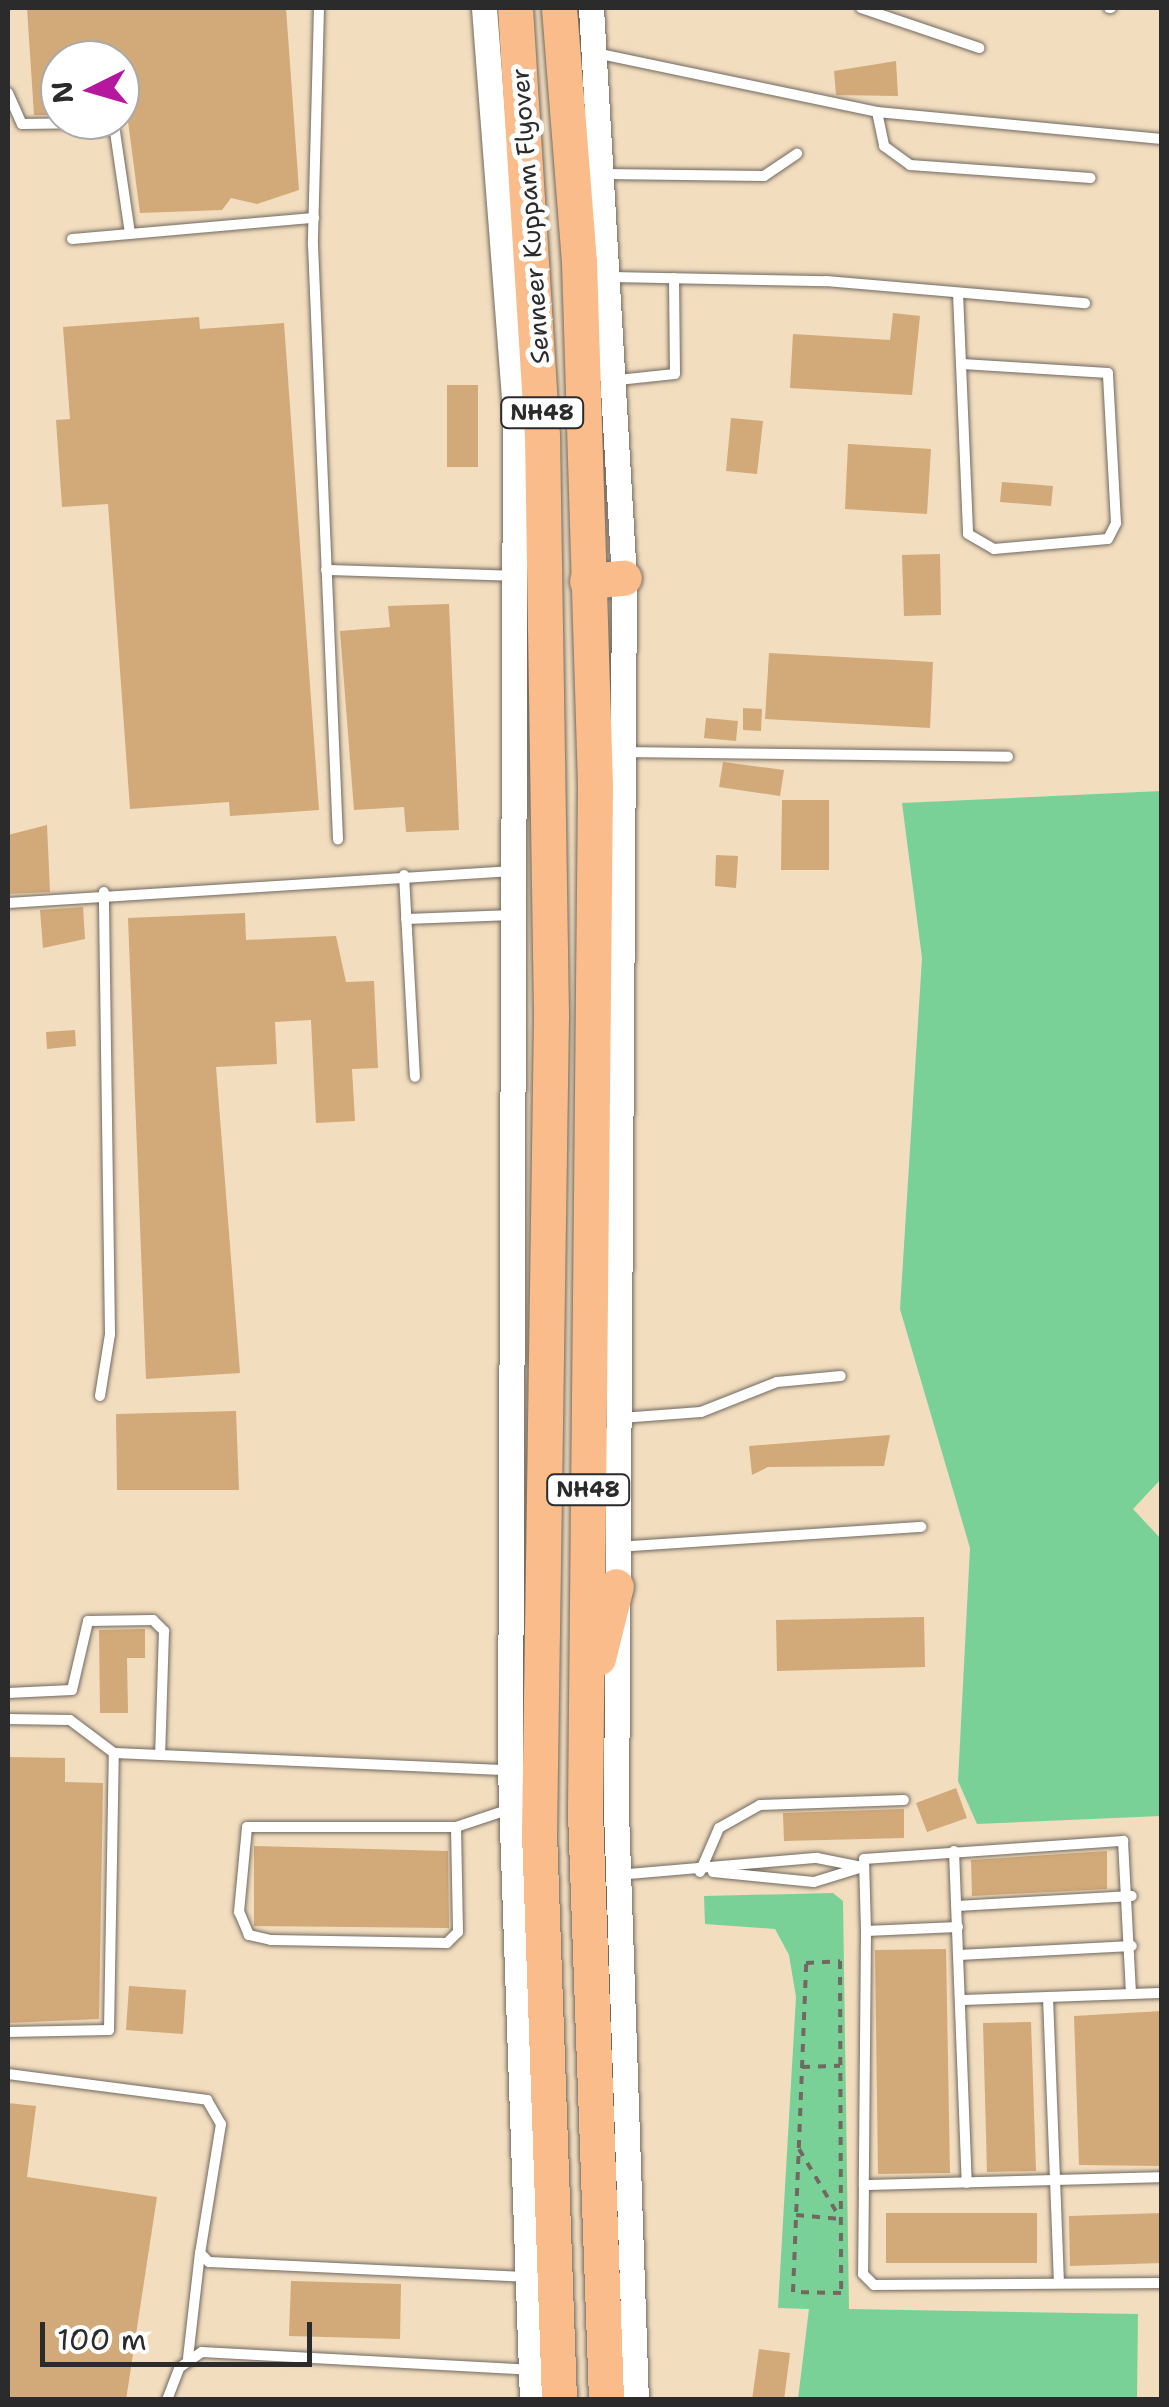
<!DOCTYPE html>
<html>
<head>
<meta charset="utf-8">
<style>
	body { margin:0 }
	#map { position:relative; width:1169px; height:2407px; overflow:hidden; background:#f2ddbf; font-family:"Shantell Sans",sans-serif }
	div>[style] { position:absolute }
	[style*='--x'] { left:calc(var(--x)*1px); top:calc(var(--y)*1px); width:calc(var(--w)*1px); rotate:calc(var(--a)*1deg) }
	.green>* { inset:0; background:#79d197 }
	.building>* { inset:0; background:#d2a979 }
	.path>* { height:4px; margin-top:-2px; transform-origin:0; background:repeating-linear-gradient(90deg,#71695f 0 8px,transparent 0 16px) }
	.roads { filter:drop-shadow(0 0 2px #71695f) drop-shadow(0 0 2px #71695f) }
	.service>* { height:10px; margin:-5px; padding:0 5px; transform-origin:5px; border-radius:5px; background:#fff }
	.tertiary>* { height:25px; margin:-12.5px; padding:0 12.5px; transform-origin:12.5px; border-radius:12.5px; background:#fff }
	.trunk>* { height:35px; margin:-17.5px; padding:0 17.5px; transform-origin:17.5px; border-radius:17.5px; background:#f9bc8a }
	span { translate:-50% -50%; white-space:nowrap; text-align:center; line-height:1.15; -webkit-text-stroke:10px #fff; paint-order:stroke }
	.shield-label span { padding:2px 8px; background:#fff; border:2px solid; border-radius:8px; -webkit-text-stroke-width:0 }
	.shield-label { font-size:22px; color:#2b2b2b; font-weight:700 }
	.street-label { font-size:25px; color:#2b2b2b }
	.frame { position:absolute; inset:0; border:10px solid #2b2b2b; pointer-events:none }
	.north { position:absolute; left:40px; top:40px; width:100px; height:100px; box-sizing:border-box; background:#fff; border:2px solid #aaa; border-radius:50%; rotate:265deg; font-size:28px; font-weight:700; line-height:40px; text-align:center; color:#2b2b2b }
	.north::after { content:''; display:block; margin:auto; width:35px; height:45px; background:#b5179e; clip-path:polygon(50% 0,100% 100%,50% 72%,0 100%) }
	.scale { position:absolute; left:40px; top:2322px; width:272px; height:45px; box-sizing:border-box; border:5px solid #2b2b2b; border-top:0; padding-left:12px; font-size:30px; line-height:35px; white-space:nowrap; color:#2b2b2b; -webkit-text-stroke:8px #fff; paint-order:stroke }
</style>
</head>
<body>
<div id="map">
	<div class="green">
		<i style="clip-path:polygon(1161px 791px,1162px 1478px,1133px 1509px,1161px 1539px,1161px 1816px,977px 1824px,958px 1781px,970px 1548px,900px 1309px,922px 958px,902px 803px)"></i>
		<i style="clip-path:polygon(833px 1893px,843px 1901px,849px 2309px,1138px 2314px,1137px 2399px,798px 2399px,809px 2309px,778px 2308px,796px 1997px,789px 1955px,775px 1929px,705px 1924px,704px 1896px)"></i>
	</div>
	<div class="building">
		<i style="clip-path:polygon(27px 8px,286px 8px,299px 190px,257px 204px,231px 198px,222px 210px,140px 213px,120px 60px,60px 60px,60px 115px,34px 115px)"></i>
		<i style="clip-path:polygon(896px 61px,898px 96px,836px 95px,834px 71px)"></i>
		<i style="clip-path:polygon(893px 313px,920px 316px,912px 395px,790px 388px,793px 334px,890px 340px)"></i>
		<i style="clip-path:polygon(199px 317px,200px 329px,284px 323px,319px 810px,230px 816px,229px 802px,130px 809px,108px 504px,62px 507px,56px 420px,70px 419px,63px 327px)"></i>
		<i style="clip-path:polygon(447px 385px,478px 385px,478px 467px,447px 467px)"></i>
		<i style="clip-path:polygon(731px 418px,763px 421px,757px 474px,726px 471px)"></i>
		<i style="clip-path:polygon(848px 444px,931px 449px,927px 514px,845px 509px)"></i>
		<i style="clip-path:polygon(1002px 482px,1053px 486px,1051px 506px,1000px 502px)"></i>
		<i style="clip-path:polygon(940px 554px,941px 615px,904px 616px,902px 555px)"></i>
		<i style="clip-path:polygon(449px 604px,459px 830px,406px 832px,404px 807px,354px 810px,340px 631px,390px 627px,388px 606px)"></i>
		<i style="clip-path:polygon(769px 653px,933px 662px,930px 728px,765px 719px)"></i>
		<i style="clip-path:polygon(743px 708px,762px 709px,761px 731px,743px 730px)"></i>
		<i style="clip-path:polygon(706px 718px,738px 721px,736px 741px,704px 738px)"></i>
		<i style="clip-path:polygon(723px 762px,784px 770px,780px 796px,719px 787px)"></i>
		<i style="clip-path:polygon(782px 800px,829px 800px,829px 870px,781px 870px)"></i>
		<i style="clip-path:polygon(47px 825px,50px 892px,8px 894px,8px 835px)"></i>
		<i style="clip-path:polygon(716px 855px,738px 856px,736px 888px,715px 886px)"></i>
		<i style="clip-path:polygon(83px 907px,85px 939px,43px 948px,40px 910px)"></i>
		<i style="clip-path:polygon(245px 913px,246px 940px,336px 936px,346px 982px,374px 981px,378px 1068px,352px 1069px,355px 1121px,316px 1123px,311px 1020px,275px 1022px,277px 1064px,216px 1067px,240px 1373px,146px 1379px,128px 918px)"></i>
		<i style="clip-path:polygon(75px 1030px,76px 1046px,47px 1049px,46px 1032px)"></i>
		<i style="clip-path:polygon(236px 1411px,239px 1490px,117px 1490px,116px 1414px)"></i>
		<i style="clip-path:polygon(890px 1435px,884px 1466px,768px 1467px,752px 1475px,749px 1446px)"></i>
		<i style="clip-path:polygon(924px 1617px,925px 1667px,777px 1671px,776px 1620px)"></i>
		<i style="clip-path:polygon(145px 1629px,145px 1658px,127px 1658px,128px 1713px,100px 1713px,99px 1630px)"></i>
		<i style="clip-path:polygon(8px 1757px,65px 1758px,65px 1782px,103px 1783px,99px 2019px,8px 2023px)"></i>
		<i style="clip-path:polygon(956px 1788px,967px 1818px,927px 1832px,916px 1803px)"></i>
		<i style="clip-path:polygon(904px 1809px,904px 1838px,784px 1841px,783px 1813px)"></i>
		<i style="clip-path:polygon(254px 1846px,448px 1851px,449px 1928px,254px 1926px)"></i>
		<i style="clip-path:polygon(1107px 1851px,1107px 1889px,972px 1896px,971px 1860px)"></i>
		<i style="clip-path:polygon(946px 1949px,950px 2173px,878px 2174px,875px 1950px)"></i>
		<i style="clip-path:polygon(129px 1986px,186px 1990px,183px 2034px,126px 2030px)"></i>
		<i style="clip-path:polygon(1162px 2011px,1162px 2166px,1079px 2165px,1074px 2016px)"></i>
		<i style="clip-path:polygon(1031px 2022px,1036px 2171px,987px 2172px,983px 2023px)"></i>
		<i style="clip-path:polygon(8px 2103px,36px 2106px,27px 2177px,157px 2197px,126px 2400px,8px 2400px)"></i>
		<i style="clip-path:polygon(886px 2213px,1037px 2213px,1037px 2263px,886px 2263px)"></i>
		<i style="clip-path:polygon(1162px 2213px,1162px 2263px,1070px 2266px,1069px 2216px)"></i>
		<i style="clip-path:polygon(291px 2281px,401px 2284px,400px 2339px,289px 2336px)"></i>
		<i style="clip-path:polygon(759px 2349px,790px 2353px,784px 2400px,752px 2400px)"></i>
	</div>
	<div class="path">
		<i style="--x:840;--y:1961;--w:332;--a:89.8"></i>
		<i style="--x:841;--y:2293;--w:48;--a:-178.8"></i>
		<i style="--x:793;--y:2292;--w:329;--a:-87.7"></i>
		<i style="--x:806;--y:1963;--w:34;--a:-3"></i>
		<i style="--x:802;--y:2067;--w:38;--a:-2"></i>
		<i style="--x:799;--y:2149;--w:80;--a:59.3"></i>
		<i style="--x:796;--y:2215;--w:45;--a:5.1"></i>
	</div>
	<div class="roads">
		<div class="service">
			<i style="--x:319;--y:8;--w:237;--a:91.5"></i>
			<i style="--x:313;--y:245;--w:595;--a:87.59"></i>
			<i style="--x:861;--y:8;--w:125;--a:18.7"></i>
			<i style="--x:1109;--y:8;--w:2;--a:0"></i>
			<i style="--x:595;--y:53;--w:288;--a:11.8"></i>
			<i style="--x:877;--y:112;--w:286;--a:5.4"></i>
			<i style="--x:8;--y:93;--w:34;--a:66"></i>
			<i style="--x:22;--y:124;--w:71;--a:-0.8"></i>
			<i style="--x:93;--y:123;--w:24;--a:22"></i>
			<i style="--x:115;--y:132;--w:103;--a:81.6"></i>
			<i style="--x:877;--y:112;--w:35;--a:78"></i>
			<i style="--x:884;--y:146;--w:32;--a:36"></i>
			<i style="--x:910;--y:165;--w:181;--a:4.1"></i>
			<i style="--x:604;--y:174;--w:160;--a:0.7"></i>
			<i style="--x:764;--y:176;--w:40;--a:-34"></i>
			<i style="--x:72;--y:239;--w:243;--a:-5"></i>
			<i style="--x:611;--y:277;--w:215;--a:1.1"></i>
			<i style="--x:826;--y:281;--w:260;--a:4.9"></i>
			<i style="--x:958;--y:293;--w:241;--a:87.6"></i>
			<i style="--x:968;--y:534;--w:30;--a:30"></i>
			<i style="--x:994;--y:549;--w:114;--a:-5"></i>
			<i style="--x:1108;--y:539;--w:18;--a:-63"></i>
			<i style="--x:1116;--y:523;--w:150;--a:-93.1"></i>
			<i style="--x:1108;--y:373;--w:146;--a:-176.5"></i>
			<i style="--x:618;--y:380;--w:57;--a:-6"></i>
			<i style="--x:675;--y:374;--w:96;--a:-90.6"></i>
			<i style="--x:326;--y:570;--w:189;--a:1.8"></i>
			<i style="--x:626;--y:752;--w:382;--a:0.7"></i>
			<i style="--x:404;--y:875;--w:202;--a:86.9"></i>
			<i style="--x:8;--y:903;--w:506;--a:-3.63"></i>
			<i style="--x:406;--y:919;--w:107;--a:-2.1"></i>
			<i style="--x:100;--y:1396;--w:63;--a:-80.8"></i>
			<i style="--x:110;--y:1334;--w:442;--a:-90.8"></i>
			<i style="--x:621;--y:1418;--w:80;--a:-4.3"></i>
			<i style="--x:701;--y:1412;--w:82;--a:-21.5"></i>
			<i style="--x:777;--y:1382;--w:64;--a:-5.4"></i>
			<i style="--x:618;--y:1547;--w:304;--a:-3.8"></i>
			<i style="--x:8;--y:1693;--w:64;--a:-2.7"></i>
			<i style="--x:72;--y:1690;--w:71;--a:-76.9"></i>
			<i style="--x:88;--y:1621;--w:65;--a:-0.9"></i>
			<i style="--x:153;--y:1620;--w:16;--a:45"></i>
			<i style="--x:164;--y:1631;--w:124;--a:91.8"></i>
			<i style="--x:8;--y:1719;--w:62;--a:0.9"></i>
			<i style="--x:70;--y:1720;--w:55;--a:36.9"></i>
			<i style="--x:114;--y:1753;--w:395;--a:2.5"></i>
			<i style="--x:456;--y:1827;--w:105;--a:88.9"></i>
			<i style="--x:458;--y:1932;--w:16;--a:135"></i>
			<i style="--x:447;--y:1943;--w:176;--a:-179"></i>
			<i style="--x:271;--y:1940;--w:23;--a:-167"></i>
			<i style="--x:249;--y:1935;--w:25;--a:-113"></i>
			<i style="--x:239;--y:1912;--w:85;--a:-84.6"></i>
			<i style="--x:247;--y:1827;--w:209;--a:0"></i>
			<i style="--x:456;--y:1827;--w:57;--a:-18.4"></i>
			<i style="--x:954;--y:1851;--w:332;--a:87.8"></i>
			<i style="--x:700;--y:1872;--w:48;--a:-66.6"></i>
			<i style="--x:719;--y:1828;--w:47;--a:-29.3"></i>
			<i style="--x:760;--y:1805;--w:144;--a:-2"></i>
			<i style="--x:713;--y:1872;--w:101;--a:5.7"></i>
			<i style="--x:814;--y:1882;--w:51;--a:-17"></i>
			<i style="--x:617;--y:1875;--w:201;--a:-4.9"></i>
			<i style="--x:817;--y:1858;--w:47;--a:11.1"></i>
			<i style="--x:957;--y:1906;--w:175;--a:-3.3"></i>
			<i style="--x:958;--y:1927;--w:92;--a:177.5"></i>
			<i style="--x:866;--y:1931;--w:72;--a:-91.6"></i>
			<i style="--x:864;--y:1859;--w:260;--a:-4"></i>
			<i style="--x:1123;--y:1841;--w:153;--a:87"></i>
			<i style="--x:866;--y:1931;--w:254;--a:90.5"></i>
			<i style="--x:864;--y:2185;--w:298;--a:-1.5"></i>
			<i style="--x:959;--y:1955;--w:173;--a:-3"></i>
			<i style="--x:1048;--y:1997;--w:285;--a:87.8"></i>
			<i style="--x:961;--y:2000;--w:201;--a:-2"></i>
			<i style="--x:8;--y:2032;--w:101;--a:-1.1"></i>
			<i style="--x:109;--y:2030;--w:277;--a:-89"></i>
			<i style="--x:8;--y:2074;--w:201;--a:7.4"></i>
			<i style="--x:207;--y:2100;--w:28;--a:60"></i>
			<i style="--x:221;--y:2124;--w:131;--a:99.2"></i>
			<i style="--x:200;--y:2253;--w:13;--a:45"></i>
			<i style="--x:209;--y:2262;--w:316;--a:2.7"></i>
			<i style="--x:864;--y:2185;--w:89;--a:90.6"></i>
			<i style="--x:863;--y:2274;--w:16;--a:45"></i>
			<i style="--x:874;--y:2285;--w:288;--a:-0.4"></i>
			<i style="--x:188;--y:2358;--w:106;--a:-83.5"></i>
			<i style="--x:167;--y:2400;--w:34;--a:-69"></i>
			<i style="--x:179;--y:2368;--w:28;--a:-35"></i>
			<i style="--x:202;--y:2352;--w:328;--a:3.1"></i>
		</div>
		<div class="tertiary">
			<i style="--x:484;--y:8;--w:406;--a:85.6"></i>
			<i style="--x:515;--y:413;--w:1357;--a:90.21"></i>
			<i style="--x:510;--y:1770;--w:630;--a:88"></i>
			<i style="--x:591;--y:8;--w:571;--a:86.69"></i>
			<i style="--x:624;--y:578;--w:1233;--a:90.37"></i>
			<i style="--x:616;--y:1811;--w:589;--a:88.06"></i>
		</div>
		<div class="trunk">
			<i style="--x:515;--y:8;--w:428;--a:86.4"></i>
			<i style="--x:542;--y:435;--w:581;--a:89.11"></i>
			<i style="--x:551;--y:1016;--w:816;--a:90.84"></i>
			<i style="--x:539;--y:1832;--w:568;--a:87.98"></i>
			<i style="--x:559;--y:8;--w:255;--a:85.5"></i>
			<i style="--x:579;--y:262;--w:523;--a:88.25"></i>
			<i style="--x:595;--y:785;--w:1027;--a:90.56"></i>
			<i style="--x:585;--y:1812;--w:588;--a:87.95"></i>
			<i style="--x:587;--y:581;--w:37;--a:-5"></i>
			<i style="--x:598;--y:1658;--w:74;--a:-76"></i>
		</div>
	</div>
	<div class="shield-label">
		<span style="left:542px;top:413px">NH48</span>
		<span style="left:588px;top:1490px">NH48</span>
	</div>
	<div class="street-label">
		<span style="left:530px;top:216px;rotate:-94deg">Senneer Kuppam Flyover</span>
	</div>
	<div class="frame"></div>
	<div class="north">N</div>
	<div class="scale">100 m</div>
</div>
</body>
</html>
